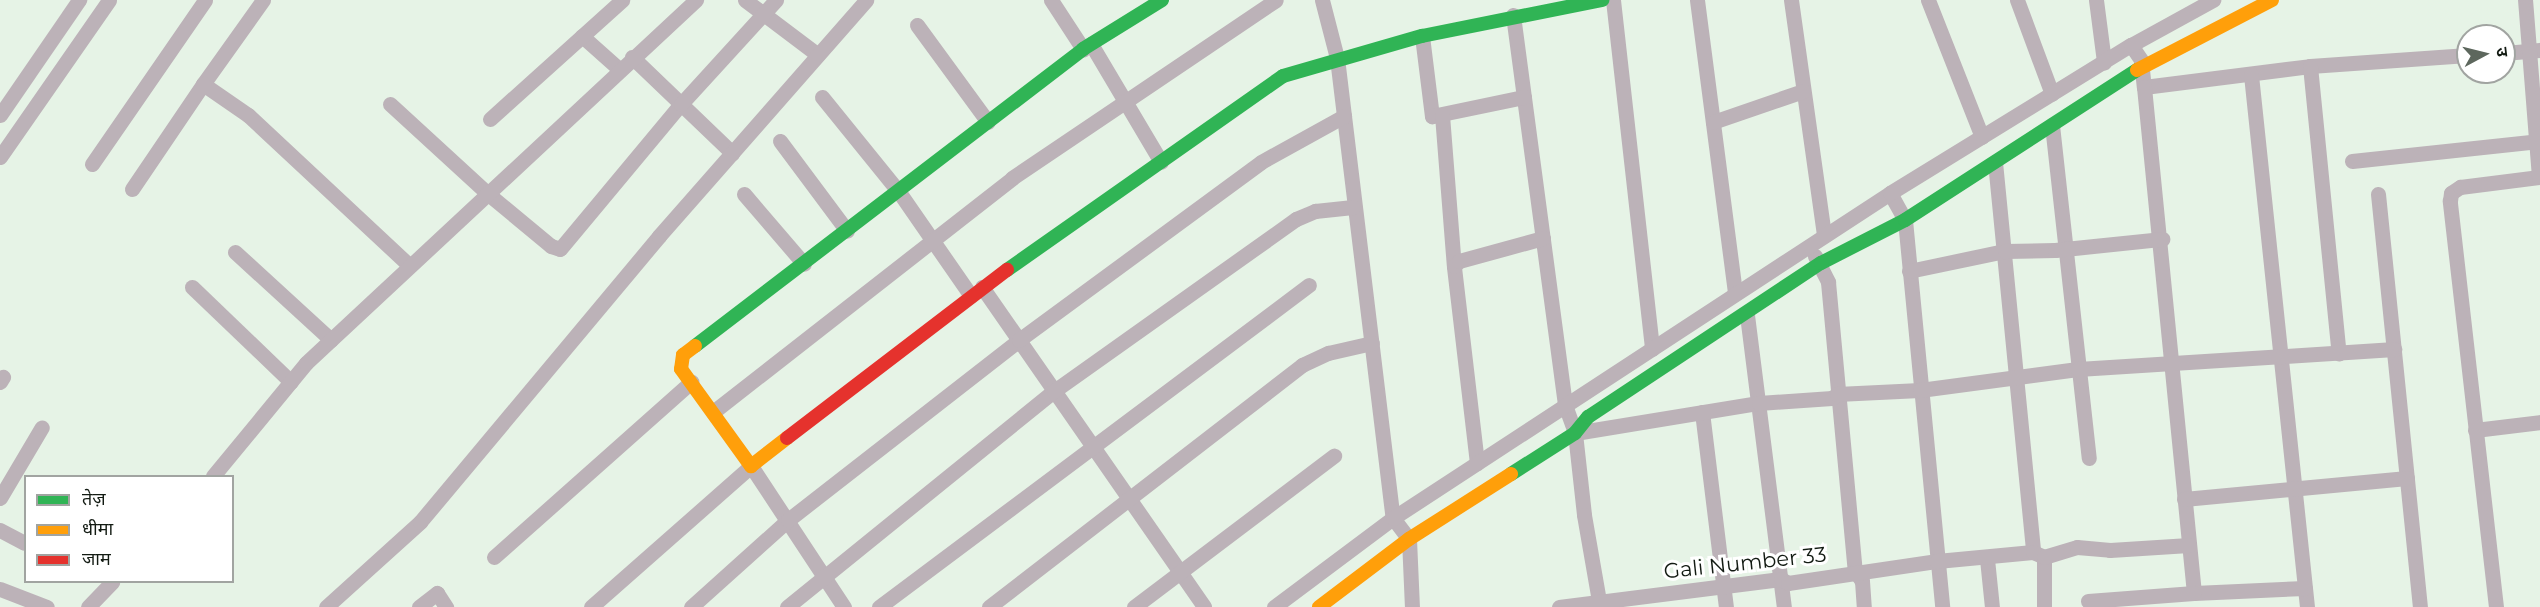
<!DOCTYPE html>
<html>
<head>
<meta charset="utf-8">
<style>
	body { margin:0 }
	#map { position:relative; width:2540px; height:607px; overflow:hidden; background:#e6f3e6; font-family:Montserrat,"Noto Sans Devanagari",sans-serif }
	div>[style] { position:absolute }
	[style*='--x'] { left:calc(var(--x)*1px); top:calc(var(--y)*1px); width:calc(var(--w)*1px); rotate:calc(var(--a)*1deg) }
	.street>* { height:15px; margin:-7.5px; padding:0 7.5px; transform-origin:7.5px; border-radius:7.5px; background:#bcb2b8 }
	.fast>* { height:14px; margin:-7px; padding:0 7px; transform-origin:7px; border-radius:7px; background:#30b455 }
	.slow>* { height:14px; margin:-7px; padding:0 7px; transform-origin:7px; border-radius:7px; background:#ff9f0a }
	.jam>* { height:14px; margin:-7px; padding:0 7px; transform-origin:7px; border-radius:7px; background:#e5322d }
	span { translate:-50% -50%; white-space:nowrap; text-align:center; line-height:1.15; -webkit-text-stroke:6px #fff; paint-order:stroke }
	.street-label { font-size:21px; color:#131b13 }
	.legend { position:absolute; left:24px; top:475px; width:210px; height:108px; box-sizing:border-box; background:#fff; border:2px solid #a1a4a1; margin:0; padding:8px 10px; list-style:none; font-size:18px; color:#131b13 }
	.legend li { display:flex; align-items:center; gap:12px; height:30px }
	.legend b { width:30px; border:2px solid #a1a4a1 }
	.north { position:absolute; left:2456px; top:24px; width:60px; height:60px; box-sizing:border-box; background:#fff; border:2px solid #a1a4a1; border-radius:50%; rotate:83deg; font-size:16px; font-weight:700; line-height:24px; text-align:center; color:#131b13 }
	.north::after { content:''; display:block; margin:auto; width:21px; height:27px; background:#5d675d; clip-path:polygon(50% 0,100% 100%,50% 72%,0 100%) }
</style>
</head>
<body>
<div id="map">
	<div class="street">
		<i style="--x:263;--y:0;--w:103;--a:125.5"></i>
		<i style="--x:203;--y:84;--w:55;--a:34.6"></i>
		<i style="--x:248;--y:115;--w:221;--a:43"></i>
		<i style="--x:745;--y:0;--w:91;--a:37"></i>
		<i style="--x:1051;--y:0;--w:59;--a:56.9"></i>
		<i style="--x:1322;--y:0;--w:60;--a:75.5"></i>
		<i style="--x:1337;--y:58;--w:463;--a:83.1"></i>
		<i style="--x:1393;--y:518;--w:26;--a:53"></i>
		<i style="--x:1409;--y:539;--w:68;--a:87.5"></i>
		<i style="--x:1613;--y:0;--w:351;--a:83.6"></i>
		<i style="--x:1697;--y:0;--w:296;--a:82.6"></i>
		<i style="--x:1791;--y:0;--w:238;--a:82"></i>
		<i style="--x:1928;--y:0;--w:147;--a:68.5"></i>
		<i style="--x:2017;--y:0;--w:100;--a:69.6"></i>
		<i style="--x:2096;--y:0;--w:63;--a:82.6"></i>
		<i style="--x:1513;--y:15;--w:393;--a:82.4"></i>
		<i style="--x:1565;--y:405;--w:30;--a:70"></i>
		<i style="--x:1575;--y:433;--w:82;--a:83.7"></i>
		<i style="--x:1584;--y:515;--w:93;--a:80.1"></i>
		<i style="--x:917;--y:25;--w:120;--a:53.8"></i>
		<i style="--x:582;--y:36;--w:50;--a:41.7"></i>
		<i style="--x:1422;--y:36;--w:81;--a:82.9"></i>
		<i style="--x:1432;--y:116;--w:94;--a:-11.7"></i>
		<i style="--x:1091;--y:44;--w:137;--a:59.3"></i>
		<i style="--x:2131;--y:45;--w:18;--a:56"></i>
		<i style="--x:2141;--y:60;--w:27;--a:84"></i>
		<i style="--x:2144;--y:87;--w:167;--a:-7.2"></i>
		<i style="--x:2310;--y:66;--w:158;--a:-4"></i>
		<i style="--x:2504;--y:53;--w:36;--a:-5"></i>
		<i style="--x:632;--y:57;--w:139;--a:43.8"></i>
		<i style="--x:2310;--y:66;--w:289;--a:84.3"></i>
		<i style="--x:2251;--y:75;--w:535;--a:83.99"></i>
		<i style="--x:2144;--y:87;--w:508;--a:84.36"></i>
		<i style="--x:2194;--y:593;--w:111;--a:-2.6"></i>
		<i style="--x:822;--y:97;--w:122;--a:51"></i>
		<i style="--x:899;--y:192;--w:126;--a:55.3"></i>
		<i style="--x:390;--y:104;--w:132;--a:42.5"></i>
		<i style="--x:487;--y:193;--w:83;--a:39.6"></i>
		<i style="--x:551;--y:246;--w:9;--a:18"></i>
		<i style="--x:560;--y:249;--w:189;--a:-50.2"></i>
		<i style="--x:681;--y:104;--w:141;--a:-47.6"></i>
		<i style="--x:0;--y:115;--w:140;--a:-55.5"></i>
		<i style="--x:1442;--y:115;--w:151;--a:85.5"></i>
		<i style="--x:490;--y:119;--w:178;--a:-42"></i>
		<i style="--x:1713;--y:122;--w:95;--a:-19"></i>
		<i style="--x:2052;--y:125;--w:335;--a:83.7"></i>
		<i style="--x:780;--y:141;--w:112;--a:53.3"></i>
		<i style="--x:0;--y:157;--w:191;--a:-55.2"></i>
		<i style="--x:2352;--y:161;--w:189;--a:-6.1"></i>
		<i style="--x:1995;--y:162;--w:392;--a:84.4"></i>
		<i style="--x:92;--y:164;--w:199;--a:-55.4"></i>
		<i style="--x:132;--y:189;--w:127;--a:-55.9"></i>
		<i style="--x:1890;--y:193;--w:31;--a:61"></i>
		<i style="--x:1905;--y:220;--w:389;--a:84.5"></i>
		<i style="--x:744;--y:194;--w:92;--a:49.4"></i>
		<i style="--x:2378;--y:194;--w:415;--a:84.2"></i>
		<i style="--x:235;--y:252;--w:130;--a:42.5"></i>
		<i style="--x:1815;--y:256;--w:29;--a:63"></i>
		<i style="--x:1828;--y:282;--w:290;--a:84.7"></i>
		<i style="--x:1855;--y:571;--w:12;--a:55"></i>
		<i style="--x:1862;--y:581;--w:26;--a:86"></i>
		<i style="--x:1909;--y:271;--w:98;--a:-11.8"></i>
		<i style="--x:2005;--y:251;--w:50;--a:-1.1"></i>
		<i style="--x:2055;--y:250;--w:108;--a:-5.9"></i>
		<i style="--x:192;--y:287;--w:137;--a:43.8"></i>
		<i style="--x:982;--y:287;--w:389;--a:55.2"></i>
		<i style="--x:1747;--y:315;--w:294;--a:82.8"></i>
		<i style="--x:0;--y:382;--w:6;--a:-59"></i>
		<i style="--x:713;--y:412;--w:380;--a:-38"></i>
		<i style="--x:1012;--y:178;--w:318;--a:-34"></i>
		<i style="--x:1702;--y:412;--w:196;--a:83"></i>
		<i style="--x:2475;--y:430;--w:65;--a:-7"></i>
		<i style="--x:1575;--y:433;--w:186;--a:-9.3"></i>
		<i style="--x:1759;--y:403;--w:73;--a:-3.9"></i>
		<i style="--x:1832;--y:398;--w:6;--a:-39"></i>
		<i style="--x:1837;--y:394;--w:83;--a:-2.8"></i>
		<i style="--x:1920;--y:390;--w:159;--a:-7.6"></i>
		<i style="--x:2078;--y:369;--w:317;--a:-3.6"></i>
		<i style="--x:1477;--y:463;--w:198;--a:-96.7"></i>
		<i style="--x:1454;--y:266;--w:7;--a:-45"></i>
		<i style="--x:1459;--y:261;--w:87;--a:-15.3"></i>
		<i style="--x:213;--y:476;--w:146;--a:-50.5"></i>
		<i style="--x:306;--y:363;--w:533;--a:-42.95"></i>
		<i style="--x:0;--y:498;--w:82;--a:-59.4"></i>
		<i style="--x:2184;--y:499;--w:224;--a:-5.4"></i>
		<i style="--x:0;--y:530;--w:27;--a:28"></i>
		<i style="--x:494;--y:557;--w:264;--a:-41.6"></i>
		<i style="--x:2044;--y:557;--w:50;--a:90"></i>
		<i style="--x:1987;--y:559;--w:48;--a:84.1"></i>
		<i style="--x:0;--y:589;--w:50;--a:21"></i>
		<i style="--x:2088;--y:601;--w:106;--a:-4.3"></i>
		<i style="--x:88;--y:607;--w:35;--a:-46"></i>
		<i style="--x:326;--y:607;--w:127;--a:-42.1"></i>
		<i style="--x:420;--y:522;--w:373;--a:-50.1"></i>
		<i style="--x:659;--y:236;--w:314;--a:-48.7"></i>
		<i style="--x:419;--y:607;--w:23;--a:-38"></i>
		<i style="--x:437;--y:593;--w:17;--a:57"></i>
		<i style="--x:591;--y:607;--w:213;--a:-41.4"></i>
		<i style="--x:751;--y:466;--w:169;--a:56.6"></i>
		<i style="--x:691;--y:607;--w:130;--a:-41.9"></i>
		<i style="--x:788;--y:520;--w:293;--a:-37.9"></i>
		<i style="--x:1019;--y:340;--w:300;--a:-36.3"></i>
		<i style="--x:1261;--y:162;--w:95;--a:-29"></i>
		<i style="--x:787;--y:607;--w:343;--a:-39"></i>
		<i style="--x:1054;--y:391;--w:297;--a:-35.4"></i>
		<i style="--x:1296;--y:219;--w:21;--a:-23"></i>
		<i style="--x:1315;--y:211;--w:38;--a:-6"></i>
		<i style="--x:879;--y:607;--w:537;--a:-36.83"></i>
		<i style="--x:989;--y:607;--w:396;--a:-37.7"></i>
		<i style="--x:1302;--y:365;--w:29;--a:-25"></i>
		<i style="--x:1328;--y:353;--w:45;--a:-12.8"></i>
		<i style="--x:1134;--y:607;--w:251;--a:-37.1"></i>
		<i style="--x:1274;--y:607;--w:149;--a:-36.8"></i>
		<i style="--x:1393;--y:518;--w:594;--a:-33.18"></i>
		<i style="--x:1890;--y:193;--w:283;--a:-31.6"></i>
		<i style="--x:2131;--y:45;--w:94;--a:-28.8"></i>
		<i style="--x:1559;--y:607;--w:224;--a:-7.2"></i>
		<i style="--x:1781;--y:579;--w:8;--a:30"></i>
		<i style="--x:1788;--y:583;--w:151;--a:-8.4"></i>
		<i style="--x:1937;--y:561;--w:96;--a:-5.4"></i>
		<i style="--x:2033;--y:552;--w:12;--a:24"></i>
		<i style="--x:2044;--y:557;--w:34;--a:-17"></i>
		<i style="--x:2077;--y:547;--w:33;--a:5"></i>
		<i style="--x:2110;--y:550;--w:79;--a:-3.6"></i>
		<i style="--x:2496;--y:607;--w:409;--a:-96.5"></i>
		<i style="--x:2450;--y:201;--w:8;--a:-83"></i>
		<i style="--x:2451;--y:193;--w:11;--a:-34"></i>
		<i style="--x:2460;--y:187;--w:80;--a:-7.2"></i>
		<i style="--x:2539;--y:177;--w:178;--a:-94.5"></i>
	</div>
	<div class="fast">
		<i style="--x:1007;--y:270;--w:337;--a:-35.1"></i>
		<i style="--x:1283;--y:76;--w:145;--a:-16.1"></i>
		<i style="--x:1422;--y:36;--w:184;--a:-11.3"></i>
		<i style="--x:695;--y:346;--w:489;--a:-37.4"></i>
		<i style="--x:1083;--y:49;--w:93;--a:-31.8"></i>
		<i style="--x:1511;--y:474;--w:76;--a:-32.6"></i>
		<i style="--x:1575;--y:433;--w:21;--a:-51"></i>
		<i style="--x:1588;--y:417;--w:279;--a:-33.5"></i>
		<i style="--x:1821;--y:263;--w:94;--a:-27.1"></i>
		<i style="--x:1905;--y:220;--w:276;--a:-32.9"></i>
	</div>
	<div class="slow">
		<i style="--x:2137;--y:70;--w:152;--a:-27.4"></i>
		<i style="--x:695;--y:346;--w:15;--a:143"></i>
		<i style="--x:683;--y:355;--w:14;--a:98"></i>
		<i style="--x:681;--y:369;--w:120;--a:54.2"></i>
		<i style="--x:751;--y:466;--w:46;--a:-37.9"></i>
		<i style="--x:1319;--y:607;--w:113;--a:-37.1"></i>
		<i style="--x:1409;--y:539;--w:121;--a:-32.5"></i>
	</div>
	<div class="jam">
		<i style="--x:787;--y:438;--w:277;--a:-37.4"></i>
	</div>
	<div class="street-label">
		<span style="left:1745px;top:563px;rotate:-6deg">Gali Number 33</span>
	</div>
	<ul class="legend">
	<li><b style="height:8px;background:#30b455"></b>तेज़</li>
	<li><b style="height:8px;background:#ff9f0a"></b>धीमा</li>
	<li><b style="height:8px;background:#e5322d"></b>जाम</li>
	</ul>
	<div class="north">उ</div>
</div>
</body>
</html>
